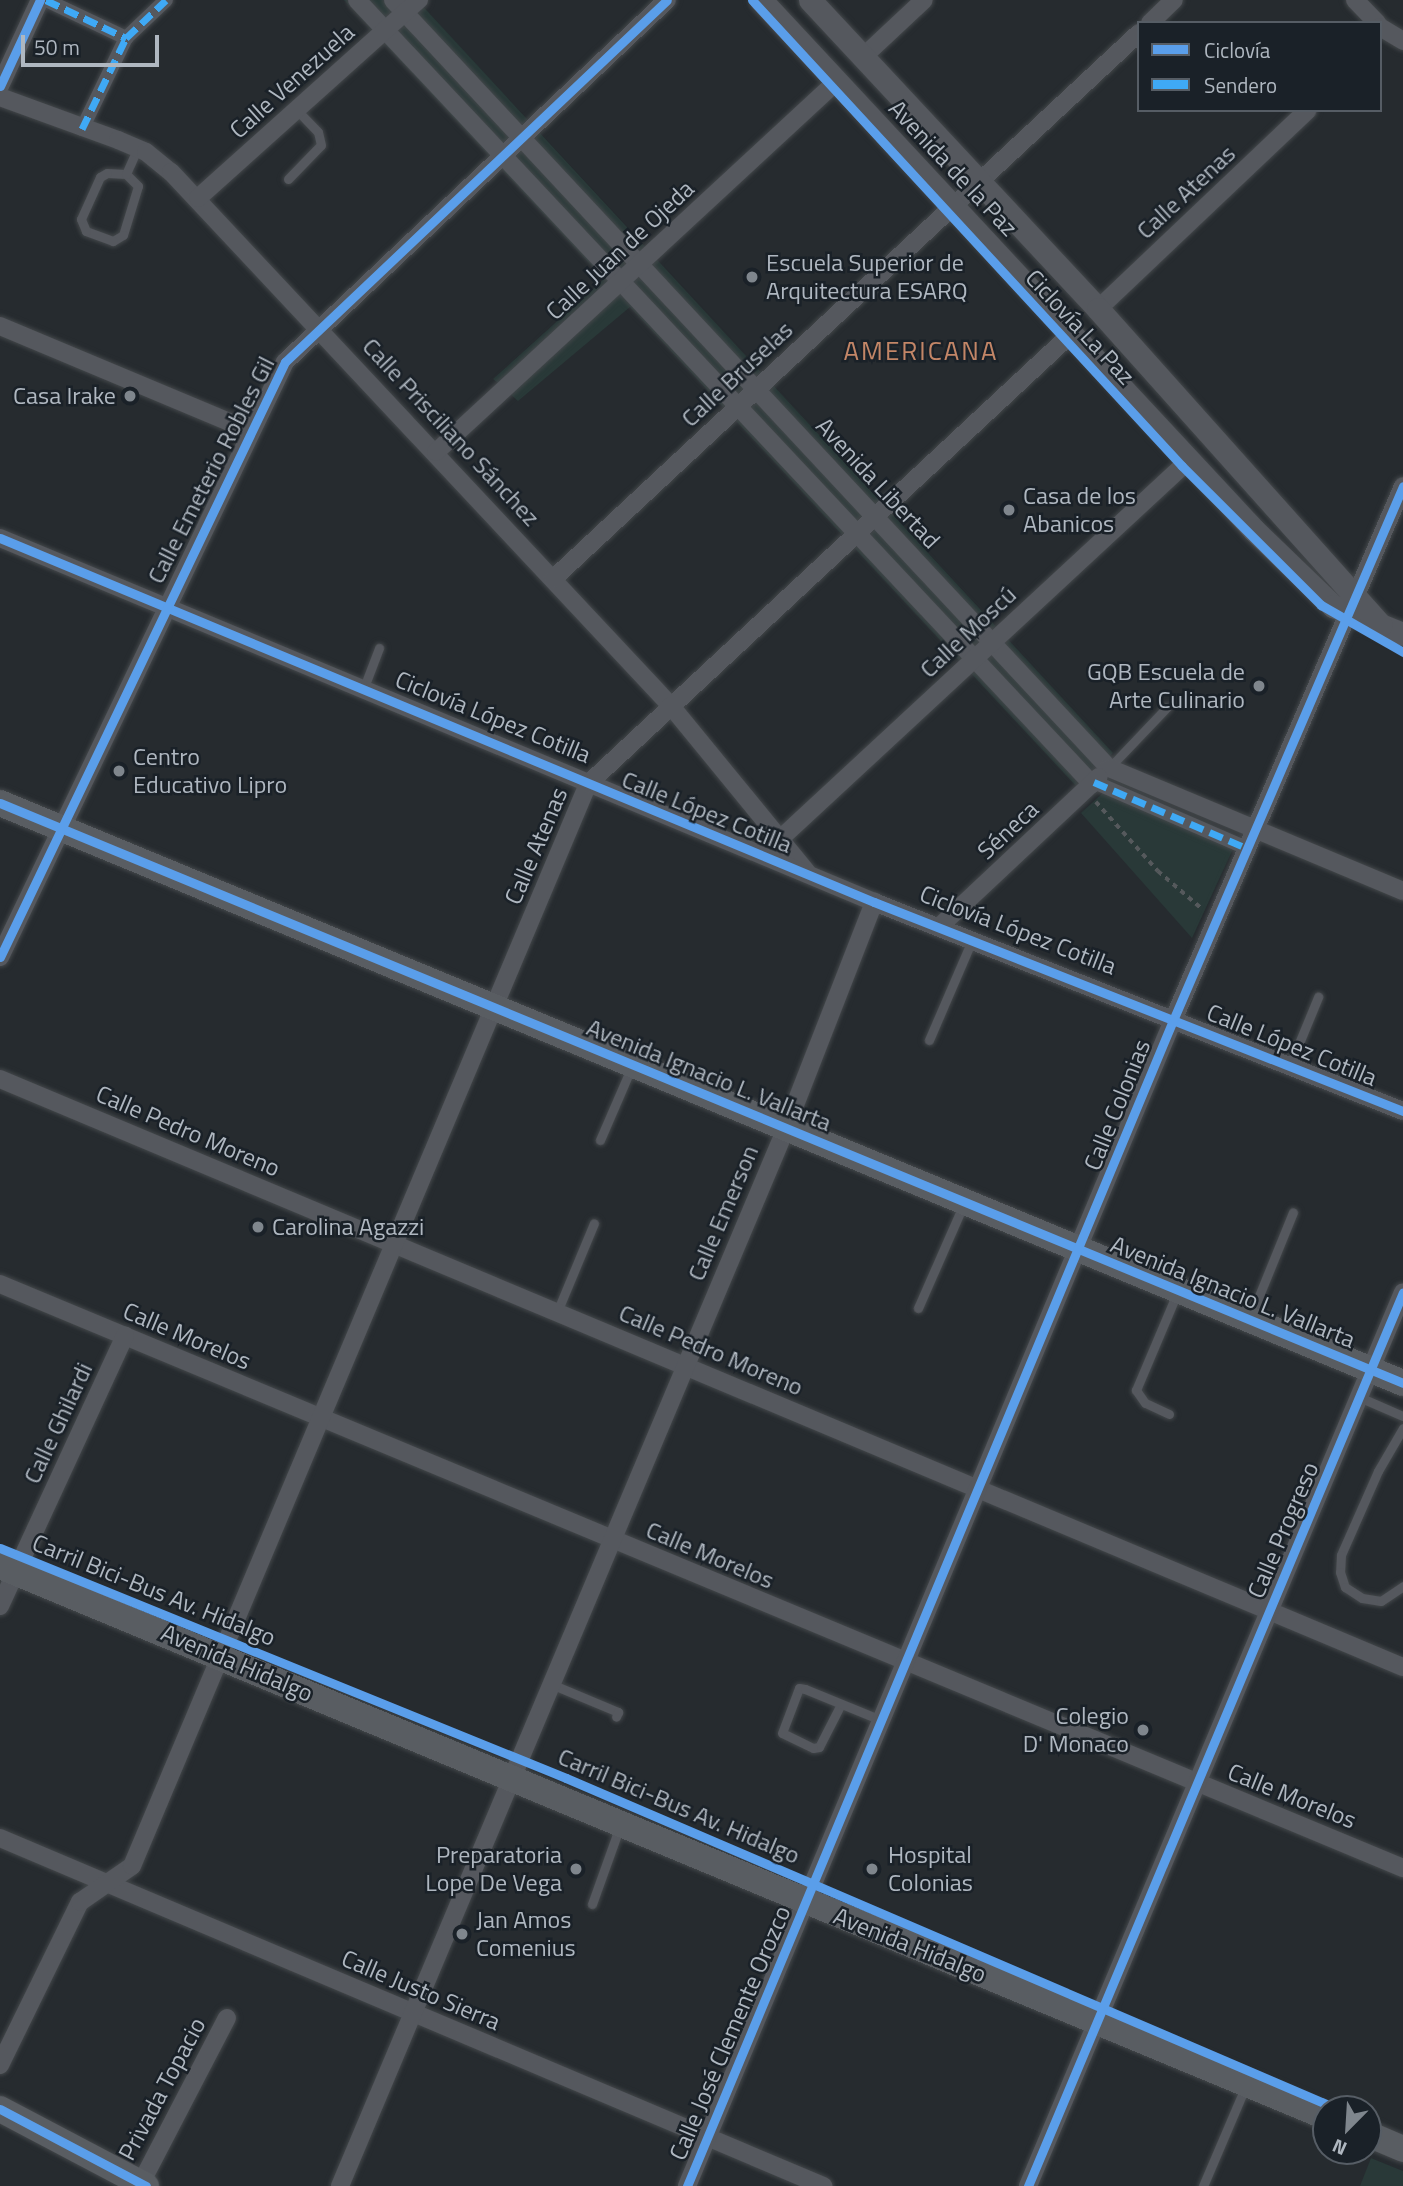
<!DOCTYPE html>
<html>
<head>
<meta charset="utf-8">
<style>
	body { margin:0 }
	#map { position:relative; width:1403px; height:2186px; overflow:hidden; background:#262b2f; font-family:"Titillium Web",sans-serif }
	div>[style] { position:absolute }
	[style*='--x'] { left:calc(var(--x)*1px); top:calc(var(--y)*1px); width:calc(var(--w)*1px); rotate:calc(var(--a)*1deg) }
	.green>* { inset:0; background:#293938 }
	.path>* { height:3.5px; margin-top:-1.75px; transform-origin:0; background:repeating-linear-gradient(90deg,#55595c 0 5px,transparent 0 10px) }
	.roads { filter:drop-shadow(0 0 2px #43474a) drop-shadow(0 0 2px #43474a) }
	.service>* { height:9px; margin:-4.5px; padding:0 4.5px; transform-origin:4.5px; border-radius:4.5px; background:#55585e }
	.pedestrian>* { height:14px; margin:-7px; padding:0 7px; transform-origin:7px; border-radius:7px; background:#55585e }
	.minor>* { height:18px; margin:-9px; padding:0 9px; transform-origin:9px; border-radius:9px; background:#55585e }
	.tertiary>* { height:23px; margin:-11.5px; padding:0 11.5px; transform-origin:11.5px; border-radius:11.5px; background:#55585e }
	.secondary>* { height:26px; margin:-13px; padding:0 13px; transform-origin:13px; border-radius:13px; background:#595d62 }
	.quiet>* { height:7px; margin-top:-3.5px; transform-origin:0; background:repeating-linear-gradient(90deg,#3fa9f5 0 14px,transparent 0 21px) }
	.cycleway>* { height:9px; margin:-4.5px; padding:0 4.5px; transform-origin:4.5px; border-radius:4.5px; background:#5a9eea }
	.dots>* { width:19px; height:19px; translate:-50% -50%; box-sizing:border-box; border:4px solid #1a2128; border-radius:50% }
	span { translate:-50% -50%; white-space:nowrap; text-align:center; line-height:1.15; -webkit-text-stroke:5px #1a2128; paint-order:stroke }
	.street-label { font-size:24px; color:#afb7c0 }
	.poi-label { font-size:24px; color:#afb7c0 }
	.left { translate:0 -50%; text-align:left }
	.right { translate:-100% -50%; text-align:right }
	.neighbourhood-label { font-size:26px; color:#c38667; letter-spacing:2px }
	.legend { position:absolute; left:1137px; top:21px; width:245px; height:91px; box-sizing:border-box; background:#1a2128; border:2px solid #565d65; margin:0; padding:9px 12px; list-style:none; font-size:21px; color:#afb7c0 }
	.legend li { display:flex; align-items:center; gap:14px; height:35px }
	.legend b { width:35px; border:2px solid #565d65 }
	.north { position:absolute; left:1312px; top:2095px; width:70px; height:70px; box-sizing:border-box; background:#1a2128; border:2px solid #565d65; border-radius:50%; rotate:204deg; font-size:19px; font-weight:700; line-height:28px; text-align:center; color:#afb7c0 }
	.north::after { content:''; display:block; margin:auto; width:24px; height:32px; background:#7f868d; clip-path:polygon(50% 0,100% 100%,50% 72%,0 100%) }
	.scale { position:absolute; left:21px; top:35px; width:138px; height:32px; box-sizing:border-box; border:4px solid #afb7c0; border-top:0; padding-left:9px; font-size:21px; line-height:24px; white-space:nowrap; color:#afb7c0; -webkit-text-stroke:5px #1a2128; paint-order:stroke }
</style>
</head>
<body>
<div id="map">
	<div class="green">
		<i style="clip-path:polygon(344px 0,417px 0,1113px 753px,1077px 787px,630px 307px,518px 401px,493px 379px,604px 279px)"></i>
		<i style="clip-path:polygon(1105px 791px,1238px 838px,1192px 938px,1081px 813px)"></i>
		<i style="clip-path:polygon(1371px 2158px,1403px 2171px,1403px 2186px,1360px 2186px)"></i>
	</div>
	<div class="path">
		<i style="--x:1096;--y:802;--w:93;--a:48.1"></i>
		<i style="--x:1158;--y:871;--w:57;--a:40.7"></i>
	</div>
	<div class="roads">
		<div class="service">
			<i style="--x:107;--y:173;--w:19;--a:3"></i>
			<i style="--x:126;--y:174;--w:17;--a:45"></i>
			<i style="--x:138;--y:186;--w:51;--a:107"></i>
			<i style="--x:123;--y:235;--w:12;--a:149"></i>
			<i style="--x:113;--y:241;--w:29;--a:-160"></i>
			<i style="--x:86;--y:231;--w:13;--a:-113"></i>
			<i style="--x:81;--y:219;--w:46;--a:-65.7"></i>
			<i style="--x:100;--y:177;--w:8;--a:-30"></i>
			<i style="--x:126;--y:174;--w:27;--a:-66"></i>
			<i style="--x:288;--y:179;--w:47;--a:-45.9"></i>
			<i style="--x:321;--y:145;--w:13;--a:-103"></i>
			<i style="--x:318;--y:132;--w:30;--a:-134"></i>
			<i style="--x:363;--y:690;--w:45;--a:-69.1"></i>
			<i style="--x:1109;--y:768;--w:84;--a:-46.4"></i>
			<i style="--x:929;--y:1040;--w:109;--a:-66.7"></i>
			<i style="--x:1290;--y:1065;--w:74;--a:-67.6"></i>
			<i style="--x:600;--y:1140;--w:81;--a:-66.6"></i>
			<i style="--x:918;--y:1308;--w:115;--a:-66.3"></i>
			<i style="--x:557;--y:1312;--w:96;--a:-67.4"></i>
			<i style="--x:1250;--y:1318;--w:114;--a:-67.9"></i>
			<i style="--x:1359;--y:1397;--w:48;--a:23.4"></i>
			<i style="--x:1169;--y:1414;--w:26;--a:-155"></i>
			<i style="--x:1145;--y:1403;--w:16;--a:-125"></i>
			<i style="--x:1136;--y:1390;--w:105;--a:-67.1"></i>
			<i style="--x:1403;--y:1428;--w:50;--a:120.2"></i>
			<i style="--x:1378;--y:1471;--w:92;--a:113.8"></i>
			<i style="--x:1341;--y:1555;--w:17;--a:93"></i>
			<i style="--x:1340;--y:1572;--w:16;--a:72"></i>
			<i style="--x:1345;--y:1587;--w:20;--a:33"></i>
			<i style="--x:1362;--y:1598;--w:19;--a:9"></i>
			<i style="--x:1381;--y:1601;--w:27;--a:-34"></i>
			<i style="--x:551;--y:1684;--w:73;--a:22.7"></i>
			<i style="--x:618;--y:1712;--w:5;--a:112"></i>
			<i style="--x:841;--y:1704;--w:48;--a:117.1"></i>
			<i style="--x:819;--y:1747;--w:6;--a:171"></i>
			<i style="--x:813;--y:1748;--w:34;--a:-154"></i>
			<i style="--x:782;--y:1733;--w:48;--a:-69.3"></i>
			<i style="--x:799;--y:1688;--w:6;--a:9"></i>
			<i style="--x:805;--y:1689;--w:82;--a:22.2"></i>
			<i style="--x:592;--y:1904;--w:83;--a:-70.3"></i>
			<i style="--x:1203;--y:2186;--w:110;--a:-66.9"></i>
		</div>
		<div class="pedestrian">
			<i style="--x:46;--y:0;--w:89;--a:25.4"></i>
			<i style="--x:82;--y:129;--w:101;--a:-64.2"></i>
			<i style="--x:126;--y:38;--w:55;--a:-43.5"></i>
			<i style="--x:1094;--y:782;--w:169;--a:23.4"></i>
		</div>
		<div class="minor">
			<i style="--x:357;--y:0;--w:1075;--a:46.85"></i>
			<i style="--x:393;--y:0;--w:1050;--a:47.01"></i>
			<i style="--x:1109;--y:768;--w:319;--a:22.7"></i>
			<i style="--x:1355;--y:0;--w:32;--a:46"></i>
			<i style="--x:1150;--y:23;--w:33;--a:-44"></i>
			<i style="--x:1380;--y:27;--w:27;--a:31"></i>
			<i style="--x:863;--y:57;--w:83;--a:-43.1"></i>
			<i style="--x:0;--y:86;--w:95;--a:-65.1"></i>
			<i style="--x:0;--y:97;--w:126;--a:20"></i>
			<i style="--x:118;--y:140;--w:30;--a:23"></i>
			<i style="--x:146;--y:152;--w:32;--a:39"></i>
			<i style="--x:171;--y:172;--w:732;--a:46.88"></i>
			<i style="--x:671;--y:706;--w:215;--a:50.7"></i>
			<i style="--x:198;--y:198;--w:297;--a:-41.9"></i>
			<i style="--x:1098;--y:309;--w:289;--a:-43.5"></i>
			<i style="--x:0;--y:326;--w:270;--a:22.7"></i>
			<i style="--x:436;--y:452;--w:545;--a:-42.77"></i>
			<i style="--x:0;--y:538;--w:947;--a:22.61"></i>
			<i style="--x:874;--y:902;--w:569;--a:21.56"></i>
			<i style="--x:553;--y:579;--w:801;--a:-42.98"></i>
			<i style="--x:780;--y:839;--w:558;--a:-42.82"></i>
			<i style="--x:939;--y:927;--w:219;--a:-43.2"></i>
			<i style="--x:0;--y:957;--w:660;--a:-64.41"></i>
			<i style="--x:285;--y:362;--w:526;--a:-43.46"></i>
			<i style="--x:0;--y:1079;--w:1521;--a:22.74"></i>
			<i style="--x:0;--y:1284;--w:1520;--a:22.6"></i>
			<i style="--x:0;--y:1606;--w:298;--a:-65.2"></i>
			<i style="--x:0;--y:1838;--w:894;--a:22.92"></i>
			<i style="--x:0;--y:2065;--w:182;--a:-63.9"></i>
			<i style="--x:80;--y:1902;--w:63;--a:-34.7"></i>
			<i style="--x:132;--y:1866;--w:1174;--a:-67.15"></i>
			<i style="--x:588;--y:784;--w:660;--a:-42.97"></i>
			<i style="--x:141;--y:2183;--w:186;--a:-62.5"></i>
			<i style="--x:340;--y:2186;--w:1148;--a:-67.14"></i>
			<i style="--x:786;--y:1128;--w:243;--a:-68.7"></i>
			<i style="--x:687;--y:2186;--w:1265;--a:-67.37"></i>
			<i style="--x:1174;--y:1018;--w:579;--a:-66.71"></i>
			<i style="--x:1028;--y:2186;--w:969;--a:-67.24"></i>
		</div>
		<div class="tertiary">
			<i style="--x:761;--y:0;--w:724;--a:47.07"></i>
			<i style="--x:1254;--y:530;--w:110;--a:43.9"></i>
			<i style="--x:1333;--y:606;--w:75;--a:21.8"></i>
			<i style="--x:810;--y:0;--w:422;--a:47"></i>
			<i style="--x:1098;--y:309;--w:424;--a:48.2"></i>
		</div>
		<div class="secondary">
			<i style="--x:0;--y:803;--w:1518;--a:22.46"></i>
			<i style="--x:0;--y:1566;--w:1436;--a:22.56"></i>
			<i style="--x:0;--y:2109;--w:165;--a:27.8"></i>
			<i style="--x:1368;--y:2134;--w:38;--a:23"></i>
		</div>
	</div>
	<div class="quiet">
		<i style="--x:46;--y:0;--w:89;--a:25.4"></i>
		<i style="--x:82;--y:129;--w:101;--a:-64.2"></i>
		<i style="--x:126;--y:38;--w:55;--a:-43.5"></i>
		<i style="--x:1094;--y:782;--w:169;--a:23.4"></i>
	</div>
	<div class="cycleway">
		<i style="--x:752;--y:0;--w:634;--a:47.3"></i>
		<i style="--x:1182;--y:466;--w:197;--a:45"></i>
		<i style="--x:1321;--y:605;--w:95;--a:29.8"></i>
		<i style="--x:0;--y:86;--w:95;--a:-65.1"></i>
		<i style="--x:0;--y:538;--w:947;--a:22.61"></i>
		<i style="--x:874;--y:902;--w:569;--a:21.56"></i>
		<i style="--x:0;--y:803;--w:1518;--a:22.46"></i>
		<i style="--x:0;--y:957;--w:660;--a:-64.41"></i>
		<i style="--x:285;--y:362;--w:526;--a:-43.46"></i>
		<i style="--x:0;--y:1548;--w:611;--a:22.11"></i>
		<i style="--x:566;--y:1778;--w:840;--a:23.21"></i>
		<i style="--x:0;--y:2109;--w:165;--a:27.8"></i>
		<i style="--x:687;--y:2186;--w:1265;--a:-67.37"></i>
		<i style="--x:1174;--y:1018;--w:579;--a:-66.71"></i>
		<i style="--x:1028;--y:2186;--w:969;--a:-67.24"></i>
	</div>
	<div class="dots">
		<i style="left:752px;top:277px;background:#7f868d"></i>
		<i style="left:130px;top:396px;background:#7f868d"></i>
		<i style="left:1009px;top:510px;background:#7f868d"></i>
		<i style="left:1259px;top:686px;background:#7f868d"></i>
		<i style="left:119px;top:771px;background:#7f868d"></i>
		<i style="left:258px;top:1227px;background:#7f868d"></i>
		<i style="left:1143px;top:1730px;background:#7f868d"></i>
		<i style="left:576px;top:1869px;background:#7f868d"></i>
		<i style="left:872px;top:1869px;background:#7f868d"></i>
		<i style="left:462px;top:1934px;background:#7f868d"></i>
	</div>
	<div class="street-label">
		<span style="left:292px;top:81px;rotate:-42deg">Calle Venezuela</span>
		<span style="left:953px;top:168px;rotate:47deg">Avenida de la Paz</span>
		<span style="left:1186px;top:192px;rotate:-43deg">Calle Atenas</span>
		<span style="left:620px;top:250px;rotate:-43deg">Calle Juan de Ojeda</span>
		<span style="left:1080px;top:327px;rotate:47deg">Ciclovía La Paz</span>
		<span style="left:737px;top:374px;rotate:-43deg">Calle Bruselas</span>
		<span style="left:451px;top:432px;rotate:47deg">Calle Prisciliano Sánchez</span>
		<span style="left:211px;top:470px;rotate:-63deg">Calle Emeterio Robles Gil</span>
		<span style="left:878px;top:483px;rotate:47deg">Avenida Libertad</span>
		<span style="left:968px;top:632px;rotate:-43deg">Calle Moscú</span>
		<span style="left:493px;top:717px;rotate:22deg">Ciclovía López Cotilla</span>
		<span style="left:707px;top:812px;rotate:22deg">Calle López Cotilla</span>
		<span style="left:1008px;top:830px;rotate:-43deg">Séneca</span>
		<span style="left:536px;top:846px;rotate:-67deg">Calle Atenas</span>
		<span style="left:1018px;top:930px;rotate:21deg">Ciclovía López Cotilla</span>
		<span style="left:1292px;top:1045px;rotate:22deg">Calle López Cotilla</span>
		<span style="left:709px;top:1075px;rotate:22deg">Avenida Ignacio L. Vallarta</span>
		<span style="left:1117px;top:1105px;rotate:-68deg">Calle Colonias</span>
		<span style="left:188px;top:1131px;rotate:23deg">Calle Pedro Moreno</span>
		<span style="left:723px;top:1213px;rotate:-67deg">Calle Emerson</span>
		<span style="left:1233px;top:1292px;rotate:22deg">Avenida Ignacio L. Vallarta</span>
		<span style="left:187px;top:1336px;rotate:23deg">Calle Morelos</span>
		<span style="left:711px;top:1350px;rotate:23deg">Calle Pedro Moreno</span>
		<span style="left:58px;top:1423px;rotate:-65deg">Calle Ghilardi</span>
		<span style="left:1283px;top:1530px;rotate:-67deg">Calle Progreso</span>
		<span style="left:710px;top:1555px;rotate:23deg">Calle Morelos</span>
		<span style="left:154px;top:1590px;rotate:22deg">Carril Bici-Bus Av. Hidalgo</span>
		<span style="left:237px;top:1663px;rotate:23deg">Avenida Hidalgo</span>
		<span style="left:1292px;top:1796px;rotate:22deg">Calle Morelos</span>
		<span style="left:679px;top:1806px;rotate:23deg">Carril Bici-Bus Av. Hidalgo</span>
		<span style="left:910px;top:1945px;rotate:22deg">Avenida Hidalgo</span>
		<span style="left:421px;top:1990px;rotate:23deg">Calle Justo Sierra</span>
		<span style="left:730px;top:2033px;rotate:-67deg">Calle José Clemente Orozco</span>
		<span style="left:162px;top:2089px;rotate:-62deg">Privada Topacio</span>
	</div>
	<div class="poi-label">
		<span class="left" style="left:766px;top:277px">Escuela Superior de<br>Arquitectura ESARQ</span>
		<span class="right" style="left:116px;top:396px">Casa Irake</span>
		<span class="left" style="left:1023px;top:510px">Casa de los<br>Abanicos</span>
		<span class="right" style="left:1245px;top:686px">GQB Escuela de<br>Arte Culinario</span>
		<span class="left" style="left:133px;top:771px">Centro<br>Educativo Lipro</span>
		<span class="left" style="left:272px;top:1227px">Carolina Agazzi</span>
		<span class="right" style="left:1129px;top:1730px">Colegio<br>D' Monaco</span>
		<span class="right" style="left:562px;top:1869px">Preparatoria<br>Lope De Vega</span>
		<span class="left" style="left:888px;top:1869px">Hospital<br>Colonias</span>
		<span class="left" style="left:476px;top:1934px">Jan Amos<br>Comenius</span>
	</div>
	<div class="neighbourhood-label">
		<span style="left:921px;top:351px">AMERICANA</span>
	</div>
	<ul class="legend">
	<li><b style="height:9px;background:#5a9eea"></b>Ciclovía</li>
	<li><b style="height:9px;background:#3fa9f5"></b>Sendero</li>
	</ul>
	<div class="north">N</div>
	<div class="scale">50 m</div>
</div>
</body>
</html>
